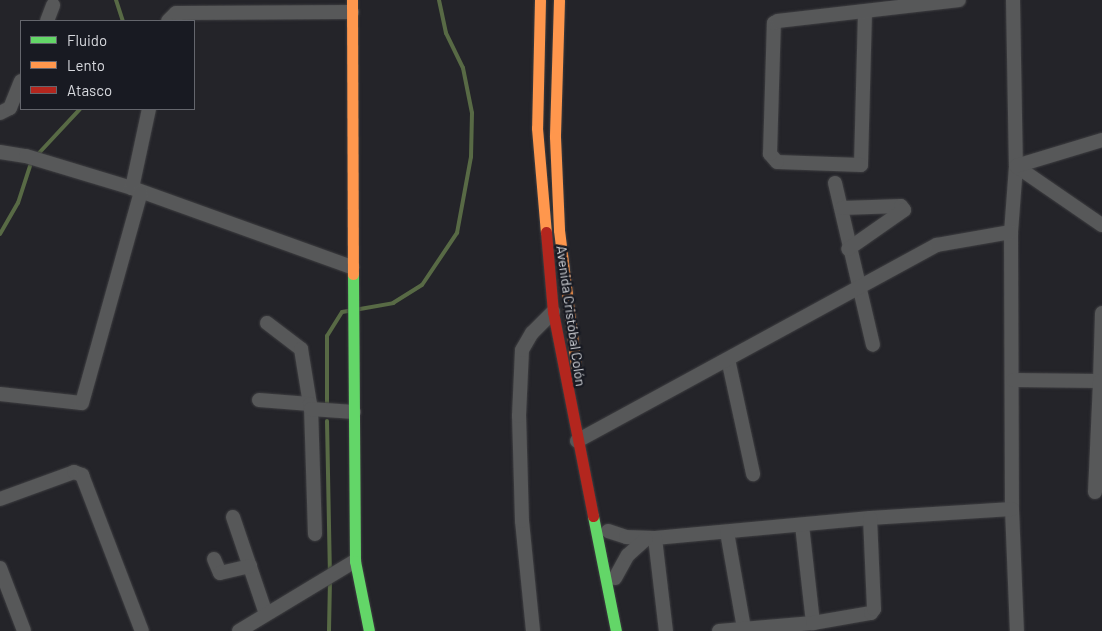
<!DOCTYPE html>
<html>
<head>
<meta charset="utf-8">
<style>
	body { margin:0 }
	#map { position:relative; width:1102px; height:631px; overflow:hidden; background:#242429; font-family:Barlow,sans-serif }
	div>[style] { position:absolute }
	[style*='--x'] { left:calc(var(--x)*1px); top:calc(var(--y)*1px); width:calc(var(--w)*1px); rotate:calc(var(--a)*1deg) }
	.stream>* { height:4px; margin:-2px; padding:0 2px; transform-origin:2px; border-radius:2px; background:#586a45 }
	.roads { filter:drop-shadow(0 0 1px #3e3e41) drop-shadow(0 0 1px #3e3e41) }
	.street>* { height:14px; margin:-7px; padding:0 7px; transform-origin:7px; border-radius:7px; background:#575859 }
	.fast>* { height:11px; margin:-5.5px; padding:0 5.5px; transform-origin:5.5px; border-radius:5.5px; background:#63d668 }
	.slow>* { height:11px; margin:-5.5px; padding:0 5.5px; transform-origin:5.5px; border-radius:5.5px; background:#ff974d }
	.jam>* { height:11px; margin:-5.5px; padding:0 5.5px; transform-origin:5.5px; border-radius:5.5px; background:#b3261e }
	span { translate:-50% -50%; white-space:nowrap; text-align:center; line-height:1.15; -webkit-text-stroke:5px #181a22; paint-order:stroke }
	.street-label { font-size:14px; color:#d7d9de }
	.legend { position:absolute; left:20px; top:20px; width:175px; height:90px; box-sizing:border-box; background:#181a22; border:1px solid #64666d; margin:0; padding:6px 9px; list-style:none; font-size:15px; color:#d7d9de }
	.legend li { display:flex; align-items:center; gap:10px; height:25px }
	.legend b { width:25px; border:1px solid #64666d }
</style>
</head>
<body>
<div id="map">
	<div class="stream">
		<i style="--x:116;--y:0;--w:22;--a:72"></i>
		<i style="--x:39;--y:153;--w:60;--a:-47"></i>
		<i style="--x:0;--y:234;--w:36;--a:-60"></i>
		<i style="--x:18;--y:203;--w:39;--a:-72"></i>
		<i style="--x:360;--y:309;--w:34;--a:-10"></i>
		<i style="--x:393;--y:303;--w:34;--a:-32"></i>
		<i style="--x:422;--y:285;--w:63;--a:-56.1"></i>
		<i style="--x:457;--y:233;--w:77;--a:-79.6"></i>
		<i style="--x:471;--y:157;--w:44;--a:-88.7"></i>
		<i style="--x:472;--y:113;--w:46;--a:-101.3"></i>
		<i style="--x:463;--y:68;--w:39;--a:-116"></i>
		<i style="--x:446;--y:33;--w:34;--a:-102"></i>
		<i style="--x:327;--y:404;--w:68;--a:-90"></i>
		<i style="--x:327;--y:336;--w:28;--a:-58"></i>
		<i style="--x:342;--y:312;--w:6;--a:-9"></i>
		<i style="--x:327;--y:421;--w:150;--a:88.9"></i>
		<i style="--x:329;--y:631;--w:50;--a:-88.9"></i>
	</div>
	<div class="roads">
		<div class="street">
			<i style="--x:1013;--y:0;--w:166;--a:89"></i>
			<i style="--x:1016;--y:166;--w:66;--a:94.3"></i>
			<i style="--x:1011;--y:232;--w:277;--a:89.8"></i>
			<i style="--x:1012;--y:509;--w:122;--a:87.7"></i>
			<i style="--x:865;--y:12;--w:153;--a:91.5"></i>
			<i style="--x:861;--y:165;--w:84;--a:-178"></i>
			<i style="--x:777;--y:162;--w:11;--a:-131"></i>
			<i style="--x:770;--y:154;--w:131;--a:-88.3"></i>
			<i style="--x:774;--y:23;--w:4;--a:-27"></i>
			<i style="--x:778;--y:21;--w:182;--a:-6.6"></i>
			<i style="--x:47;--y:21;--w:17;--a:-69"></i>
			<i style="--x:168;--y:21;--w:11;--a:-45"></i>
			<i style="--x:176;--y:13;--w:176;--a:-0.3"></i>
			<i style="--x:0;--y:113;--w:11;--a:-27"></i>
			<i style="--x:10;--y:108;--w:29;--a:-68"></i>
			<i style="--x:0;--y:152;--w:26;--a:9"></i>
			<i style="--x:26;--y:156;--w:111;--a:16.8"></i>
			<i style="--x:132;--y:188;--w:234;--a:19.8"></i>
			<i style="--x:1016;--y:166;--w:104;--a:34.5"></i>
			<i style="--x:1016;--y:166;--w:90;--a:-16.8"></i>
			<i style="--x:835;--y:183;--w:166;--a:76.8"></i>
			<i style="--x:132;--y:188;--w:81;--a:-77.9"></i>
			<i style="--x:842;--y:208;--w:59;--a:-1.9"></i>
			<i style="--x:901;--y:206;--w:5;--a:53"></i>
			<i style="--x:904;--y:210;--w:68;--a:145.1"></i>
			<i style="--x:267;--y:323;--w:43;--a:37.4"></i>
			<i style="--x:301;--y:349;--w:56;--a:80.7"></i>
			<i style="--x:728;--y:359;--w:118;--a:77.7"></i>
			<i style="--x:1013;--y:380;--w:87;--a:0.7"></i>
			<i style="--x:1100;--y:381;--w:68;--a:-88.3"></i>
			<i style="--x:0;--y:394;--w:82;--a:6.3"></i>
			<i style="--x:82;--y:403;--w:219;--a:-74.4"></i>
			<i style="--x:259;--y:400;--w:51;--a:4.5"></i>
			<i style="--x:310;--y:404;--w:5;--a:79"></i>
			<i style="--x:577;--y:441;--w:410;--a:-28.6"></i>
			<i style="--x:937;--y:245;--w:75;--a:-10"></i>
			<i style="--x:1095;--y:492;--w:111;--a:-87.4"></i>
			<i style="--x:0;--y:499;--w:79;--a:-20"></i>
			<i style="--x:74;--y:472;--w:9;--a:21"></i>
			<i style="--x:82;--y:475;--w:167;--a:69"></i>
			<i style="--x:233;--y:517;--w:102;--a:71.2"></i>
			<i style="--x:802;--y:525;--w:99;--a:83.6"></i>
			<i style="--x:608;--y:531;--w:19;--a:18"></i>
			<i style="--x:626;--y:537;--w:29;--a:2"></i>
			<i style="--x:655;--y:538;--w:216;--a:-5.3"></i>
			<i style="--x:870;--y:518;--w:142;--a:-3.6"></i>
			<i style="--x:727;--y:532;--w:97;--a:80"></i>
			<i style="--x:315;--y:534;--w:125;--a:-91.8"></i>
			<i style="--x:311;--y:409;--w:43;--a:4"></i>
			<i style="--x:655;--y:538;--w:94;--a:83.3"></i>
			<i style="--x:214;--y:559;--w:15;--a:67"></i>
			<i style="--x:220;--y:573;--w:31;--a:-13"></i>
			<i style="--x:0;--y:568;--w:67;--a:69.1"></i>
			<i style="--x:615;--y:578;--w:26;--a:-61"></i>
			<i style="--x:628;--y:555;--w:24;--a:-42"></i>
			<i style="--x:239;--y:631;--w:135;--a:-31.1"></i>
			<i style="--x:533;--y:631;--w:111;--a:-95.7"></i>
			<i style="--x:522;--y:521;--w:105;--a:-91.6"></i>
			<i style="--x:519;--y:416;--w:66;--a:-87.4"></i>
			<i style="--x:522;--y:350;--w:20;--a:-60"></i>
			<i style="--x:532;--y:333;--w:30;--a:-45"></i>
			<i style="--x:719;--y:631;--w:94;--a:-4.9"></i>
			<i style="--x:813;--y:623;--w:59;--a:-9.8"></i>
			<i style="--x:871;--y:613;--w:5;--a:-53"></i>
			<i style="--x:874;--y:609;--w:91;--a:-92.5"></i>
		</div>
		<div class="fast">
			<i style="--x:353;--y:274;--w:287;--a:89.6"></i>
			<i style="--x:355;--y:561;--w:71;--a:78.7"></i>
			<i style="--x:593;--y:516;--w:117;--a:78.7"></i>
		</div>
		<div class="slow">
			<i style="--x:352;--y:0;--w:274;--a:89.8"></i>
			<i style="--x:540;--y:0;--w:128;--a:91.3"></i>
			<i style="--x:537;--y:128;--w:104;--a:85.1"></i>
			<i style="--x:559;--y:0;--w:137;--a:91.7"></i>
			<i style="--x:555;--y:137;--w:93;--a:87.5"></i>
			<i style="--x:559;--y:230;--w:137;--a:82.9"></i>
		</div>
		<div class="jam">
			<i style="--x:546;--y:232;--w:80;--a:85"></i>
			<i style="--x:553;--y:312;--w:208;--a:78.9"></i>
		</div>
	</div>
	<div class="street-label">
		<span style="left:571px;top:316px;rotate:82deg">Avenida Cristóbal Colón</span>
	</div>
	<ul class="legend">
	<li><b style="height:6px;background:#63d668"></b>Fluido</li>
	<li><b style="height:6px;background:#ff974d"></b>Lento</li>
	<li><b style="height:6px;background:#b3261e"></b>Atasco</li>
	</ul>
</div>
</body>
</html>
